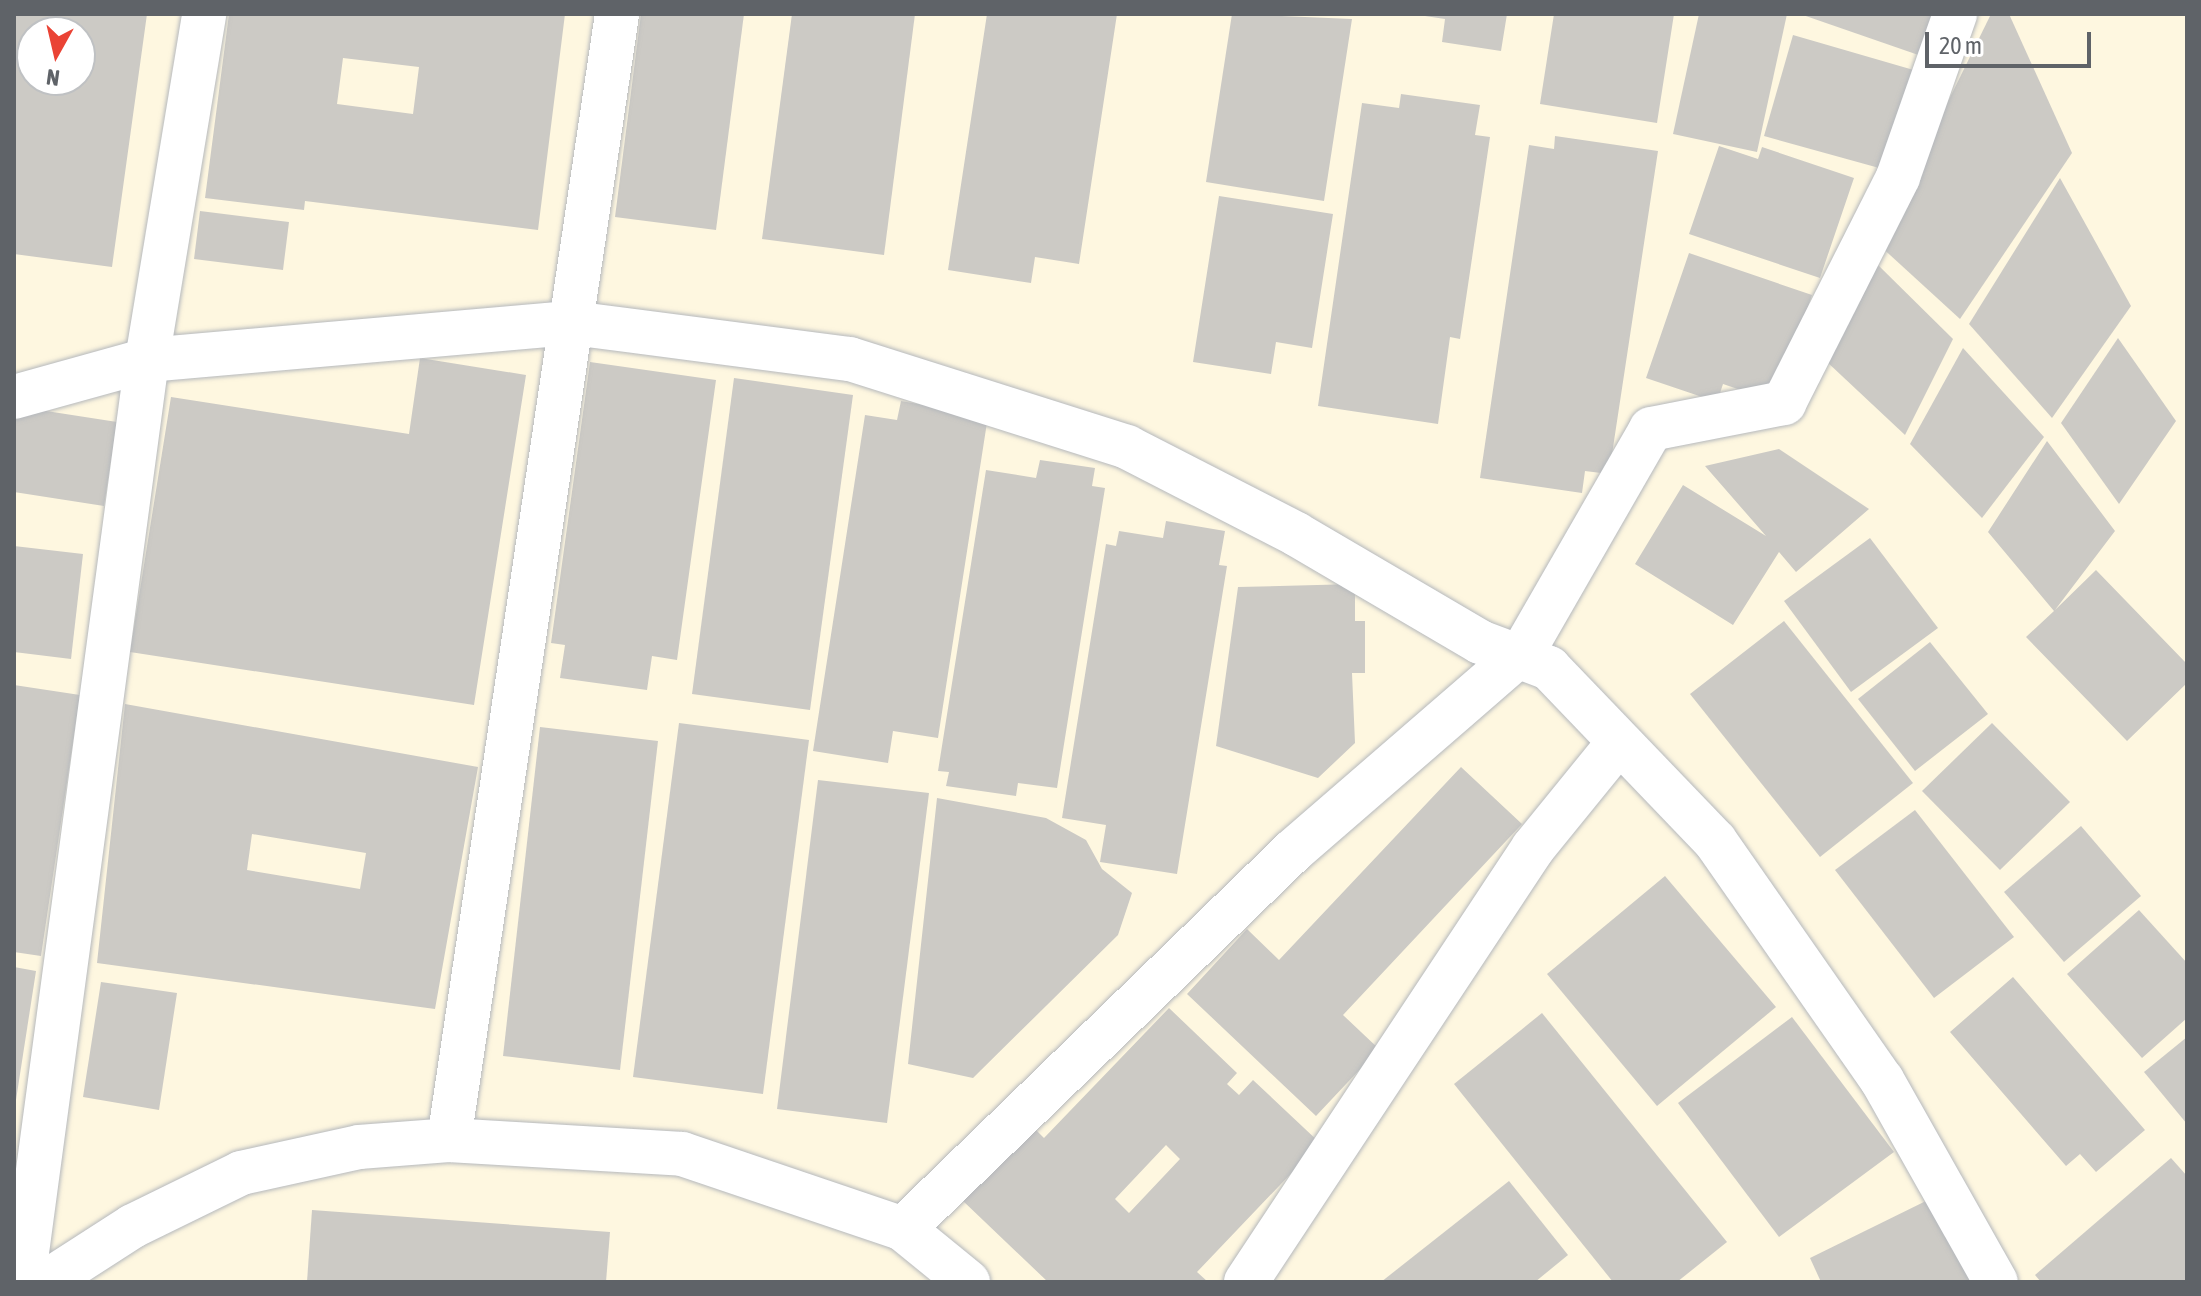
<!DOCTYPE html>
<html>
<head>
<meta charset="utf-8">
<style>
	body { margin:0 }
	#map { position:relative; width:2201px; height:1296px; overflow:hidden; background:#f1efe8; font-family:"Asap Condensed",sans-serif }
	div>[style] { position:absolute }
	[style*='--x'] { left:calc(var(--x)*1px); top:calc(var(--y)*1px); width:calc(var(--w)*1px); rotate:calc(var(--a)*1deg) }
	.commercial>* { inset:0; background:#fef7e0 }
	.building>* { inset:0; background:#cccac5 }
	.roads { filter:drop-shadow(0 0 2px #b5b8bc) drop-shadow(0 0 2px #b5b8bc) }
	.street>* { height:44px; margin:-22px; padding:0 22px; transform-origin:22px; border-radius:22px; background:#fff }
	span { translate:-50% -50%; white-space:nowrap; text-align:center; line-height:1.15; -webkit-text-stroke:7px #fff; paint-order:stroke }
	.frame { position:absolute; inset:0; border:16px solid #5f6368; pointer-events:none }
	.north { position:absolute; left:16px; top:16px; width:80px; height:80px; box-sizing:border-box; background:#fff; border:2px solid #bfc1c3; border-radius:50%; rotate:188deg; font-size:22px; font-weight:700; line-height:32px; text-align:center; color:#5f6368 }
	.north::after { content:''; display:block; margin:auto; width:28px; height:36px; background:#ea4335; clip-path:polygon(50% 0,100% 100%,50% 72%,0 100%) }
	.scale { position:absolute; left:1925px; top:32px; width:166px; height:36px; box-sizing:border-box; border:4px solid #5f6368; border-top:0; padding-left:10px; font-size:24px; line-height:28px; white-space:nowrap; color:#5f6368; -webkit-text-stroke:6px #fff; paint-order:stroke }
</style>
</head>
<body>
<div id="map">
	<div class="commercial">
		<i style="clip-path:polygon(evenodd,14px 14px,2187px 14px,2187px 1282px,14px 1282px,14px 14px,32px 32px,80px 32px,80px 80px,32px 80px,32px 32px)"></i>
	</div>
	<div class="building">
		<i style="clip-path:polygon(evenodd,14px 14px,147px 14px,112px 267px,14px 254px,14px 14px,32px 32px,80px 32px,80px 80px,32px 80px,32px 32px)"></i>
		<i style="clip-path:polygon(evenodd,229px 14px,565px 14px,538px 230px,305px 201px,304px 210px,205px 198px,229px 14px,343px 58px,419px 67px,413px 114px,337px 104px,343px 58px)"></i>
		<i style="clip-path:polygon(641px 14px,744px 14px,716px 230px,615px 217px)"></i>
		<i style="clip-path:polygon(792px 14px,915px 14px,884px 255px,762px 239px)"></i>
		<i style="clip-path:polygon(987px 14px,1117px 14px,1079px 264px,1035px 257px,1031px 283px,948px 270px)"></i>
		<i style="clip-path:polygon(1232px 14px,1352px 19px,1324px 201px,1206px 182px)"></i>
		<i style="clip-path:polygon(1507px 14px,1501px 51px,1442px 42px,1445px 19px,1425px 16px)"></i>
		<i style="clip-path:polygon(1554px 14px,1674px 14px,1657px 123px,1540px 104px)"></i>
		<i style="clip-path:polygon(1699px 14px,1787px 14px,1757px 152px,1673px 134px)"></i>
		<i style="clip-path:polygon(1800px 14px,1944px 14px,1930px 59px)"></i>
		<i style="clip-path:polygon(1991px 14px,2009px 14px,2072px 153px,1960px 319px,1878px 244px)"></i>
		<i style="clip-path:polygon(1793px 35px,1917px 71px,1890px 171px,1764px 136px)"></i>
		<i style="clip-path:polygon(1401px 94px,1480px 105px,1475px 135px,1490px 137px,1460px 339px,1450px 337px,1438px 424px,1318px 406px,1362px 103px,1399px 108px)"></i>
		<i style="clip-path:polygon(1555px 136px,1658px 151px,1609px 474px,1585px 471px,1582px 493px,1480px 478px,1529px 145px,1554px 149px)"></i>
		<i style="clip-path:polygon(1719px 146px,1758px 159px,1762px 147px,1854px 178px,1820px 278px,1689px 234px)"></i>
		<i style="clip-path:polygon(2060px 178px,2131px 306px,2052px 418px,1969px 324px)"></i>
		<i style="clip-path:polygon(1219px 196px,1333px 214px,1312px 348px,1276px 342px,1271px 374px,1193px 362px)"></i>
		<i style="clip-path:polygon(200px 211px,289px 222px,283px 270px,194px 259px)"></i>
		<i style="clip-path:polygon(1689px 253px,1812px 295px,1776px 402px,1723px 384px,1717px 402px,1646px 378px)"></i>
		<i style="clip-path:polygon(1876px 263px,1953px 339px,1905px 435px,1826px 361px)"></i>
		<i style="clip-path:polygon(2118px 338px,2176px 421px,2119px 504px,2061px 423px)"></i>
		<i style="clip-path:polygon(1963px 348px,2044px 437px,1982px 518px,1910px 444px)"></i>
		<i style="clip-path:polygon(420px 358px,526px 375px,474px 705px,130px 652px,171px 397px,409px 434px)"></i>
		<i style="clip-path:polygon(590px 362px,716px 380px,677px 660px,652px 656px,647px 690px,560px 678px,565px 645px,551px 643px)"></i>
		<i style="clip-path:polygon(734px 378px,853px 395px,810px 710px,692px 694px)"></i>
		<i style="clip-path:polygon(901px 401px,988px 416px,938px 738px,893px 731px,888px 763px,813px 751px,865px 415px,897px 420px)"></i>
		<i style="clip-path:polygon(14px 406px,117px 422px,104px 506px,14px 492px)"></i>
		<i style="clip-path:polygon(2047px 441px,2115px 531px,2055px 610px,2096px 570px,2187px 664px,2187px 683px,2127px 741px,2026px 637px,2054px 611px,1988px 532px)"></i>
		<i style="clip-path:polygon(1779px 449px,1869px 509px,1796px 572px,1779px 552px,1733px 625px,1635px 564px,1683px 485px,1766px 536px,1705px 466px)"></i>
		<i style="clip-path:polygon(1040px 460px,1095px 468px,1092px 486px,1105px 488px,1057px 788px,1018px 783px,1016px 796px,946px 786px,949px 772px,938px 771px,986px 470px,1036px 478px)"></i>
		<i style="clip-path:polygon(1166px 521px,1225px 531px,1219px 565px,1227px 566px,1177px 874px,1100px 862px,1106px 825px,1062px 818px,1106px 544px,1116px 546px,1119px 531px,1163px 538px)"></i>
		<i style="clip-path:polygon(1870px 538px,1938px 628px,1851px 692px,1784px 601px)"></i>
		<i style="clip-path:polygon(14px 546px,83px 554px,71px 659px,14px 652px)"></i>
		<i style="clip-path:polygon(1355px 584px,1355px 621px,1365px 621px,1365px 673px,1352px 673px,1355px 743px,1318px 778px,1216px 746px,1238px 587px)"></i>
		<i style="clip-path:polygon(1784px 621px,1913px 783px,1820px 857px,1690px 694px)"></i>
		<i style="clip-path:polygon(1930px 642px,1988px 714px,1915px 771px,1858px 699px)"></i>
		<i style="clip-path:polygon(14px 685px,80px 695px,41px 956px,14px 952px)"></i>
		<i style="clip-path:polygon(evenodd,125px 704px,478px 767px,435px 1009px,97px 963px,125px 704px,252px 834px,366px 853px,360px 889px,247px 870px,252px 834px)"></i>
		<i style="clip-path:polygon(679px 723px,809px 740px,763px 1094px,633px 1077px)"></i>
		<i style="clip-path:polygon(1992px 723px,2070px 802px,2000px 870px,1922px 791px)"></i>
		<i style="clip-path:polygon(540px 727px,658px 741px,620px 1070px,503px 1056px)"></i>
		<i style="clip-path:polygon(1461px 767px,1522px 824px,1343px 1015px,1379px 1049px,1316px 1116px,1187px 994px,1247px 929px,1279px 960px)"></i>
		<i style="clip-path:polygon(818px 780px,929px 793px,887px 1123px,777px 1109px)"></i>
		<i style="clip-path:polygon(937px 798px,1046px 818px,1086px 840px,1102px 869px,1132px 893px,1118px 935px,973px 1078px,908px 1064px)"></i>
		<i style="clip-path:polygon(1915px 810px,2014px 937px,1934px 998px,1835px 870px)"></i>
		<i style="clip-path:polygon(2081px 826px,2141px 896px,2064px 962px,2004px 892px)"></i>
		<i style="clip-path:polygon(1665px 876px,1776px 1007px,1657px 1106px,1547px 974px)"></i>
		<i style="clip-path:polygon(2139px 910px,2187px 963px,2187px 1018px,2142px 1058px,2067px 974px)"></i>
		<i style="clip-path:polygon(14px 967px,36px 971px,16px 1100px,14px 1100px)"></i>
		<i style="clip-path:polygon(2013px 977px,2145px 1130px,2096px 1172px,2080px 1154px,2066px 1166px,1950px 1032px)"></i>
		<i style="clip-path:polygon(101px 982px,177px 993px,159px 1110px,83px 1097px)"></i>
		<i style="clip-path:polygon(evenodd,1169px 1008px,1237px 1073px,1227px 1084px,1239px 1095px,1253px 1080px,1320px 1143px,1197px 1272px,1208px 1282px,1048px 1282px,962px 1200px,1032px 1126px,1044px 1138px,1169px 1008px,1166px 1145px,1180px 1159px,1129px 1213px,1115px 1199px,1166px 1145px)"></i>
		<i style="clip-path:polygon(1542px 1013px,1727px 1242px,1677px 1282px,1613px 1282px,1454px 1084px)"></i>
		<i style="clip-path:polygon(1792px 1017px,1894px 1152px,1779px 1237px,1678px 1103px)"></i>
		<i style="clip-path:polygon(2187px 1037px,2187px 1124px,2144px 1072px)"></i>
		<i style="clip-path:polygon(2171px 1158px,2187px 1176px,2187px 1282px,2041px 1282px,2035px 1275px)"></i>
		<i style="clip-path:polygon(1509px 1181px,1568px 1255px,1535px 1282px,1381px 1282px)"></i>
		<i style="clip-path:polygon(1932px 1198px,1973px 1282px,1821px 1282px,1810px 1258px)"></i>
		<i style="clip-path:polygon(312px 1210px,610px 1232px,606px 1282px,307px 1282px)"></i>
	</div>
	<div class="roads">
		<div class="street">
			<i style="--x:14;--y:397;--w:138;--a:-15.5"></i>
			<i style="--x:147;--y:360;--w:427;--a:-5"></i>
			<i style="--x:572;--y:323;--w:280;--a:7.4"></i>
			<i style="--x:850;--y:359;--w:291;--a:17.6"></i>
			<i style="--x:1127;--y:447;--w:190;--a:27.2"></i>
			<i style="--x:1296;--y:534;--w:213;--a:30.4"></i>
			<i style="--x:1480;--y:642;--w:74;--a:20.6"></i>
			<i style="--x:1549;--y:668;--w:240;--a:46.2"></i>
			<i style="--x:1715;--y:841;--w:292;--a:55.1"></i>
			<i style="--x:1882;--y:1080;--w:232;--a:60.6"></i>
			<i style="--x:449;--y:1140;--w:1138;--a:-81.51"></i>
			<i style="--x:903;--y:1229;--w:543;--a:-44.1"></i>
			<i style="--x:1293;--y:851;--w:304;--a:-40.9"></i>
			<i style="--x:1523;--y:652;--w:257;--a:-60.1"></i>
			<i style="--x:1651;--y:429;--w:136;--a:-11.1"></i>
			<i style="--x:1784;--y:403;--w:253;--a:-63.2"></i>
			<i style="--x:1898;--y:177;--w:173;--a:-70.7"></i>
			<i style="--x:23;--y:1282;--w:930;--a:-82.34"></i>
			<i style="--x:147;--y:360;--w:351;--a:-80.6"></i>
			<i style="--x:46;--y:1282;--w:103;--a:-32.8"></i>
			<i style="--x:133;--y:1226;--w:120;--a:-26.1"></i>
			<i style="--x:241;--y:1173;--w:121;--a:-12.4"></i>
			<i style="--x:359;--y:1147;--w:90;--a:-4.4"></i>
			<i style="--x:449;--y:1140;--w:233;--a:3.4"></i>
			<i style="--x:682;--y:1154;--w:233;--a:18.7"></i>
			<i style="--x:903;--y:1229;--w:84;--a:39.2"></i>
			<i style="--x:1246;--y:1282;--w:520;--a:-56.52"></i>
			<i style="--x:1533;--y:848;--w:136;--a:-50.9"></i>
		</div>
	</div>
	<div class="frame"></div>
	<div class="north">N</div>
	<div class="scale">20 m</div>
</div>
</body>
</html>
